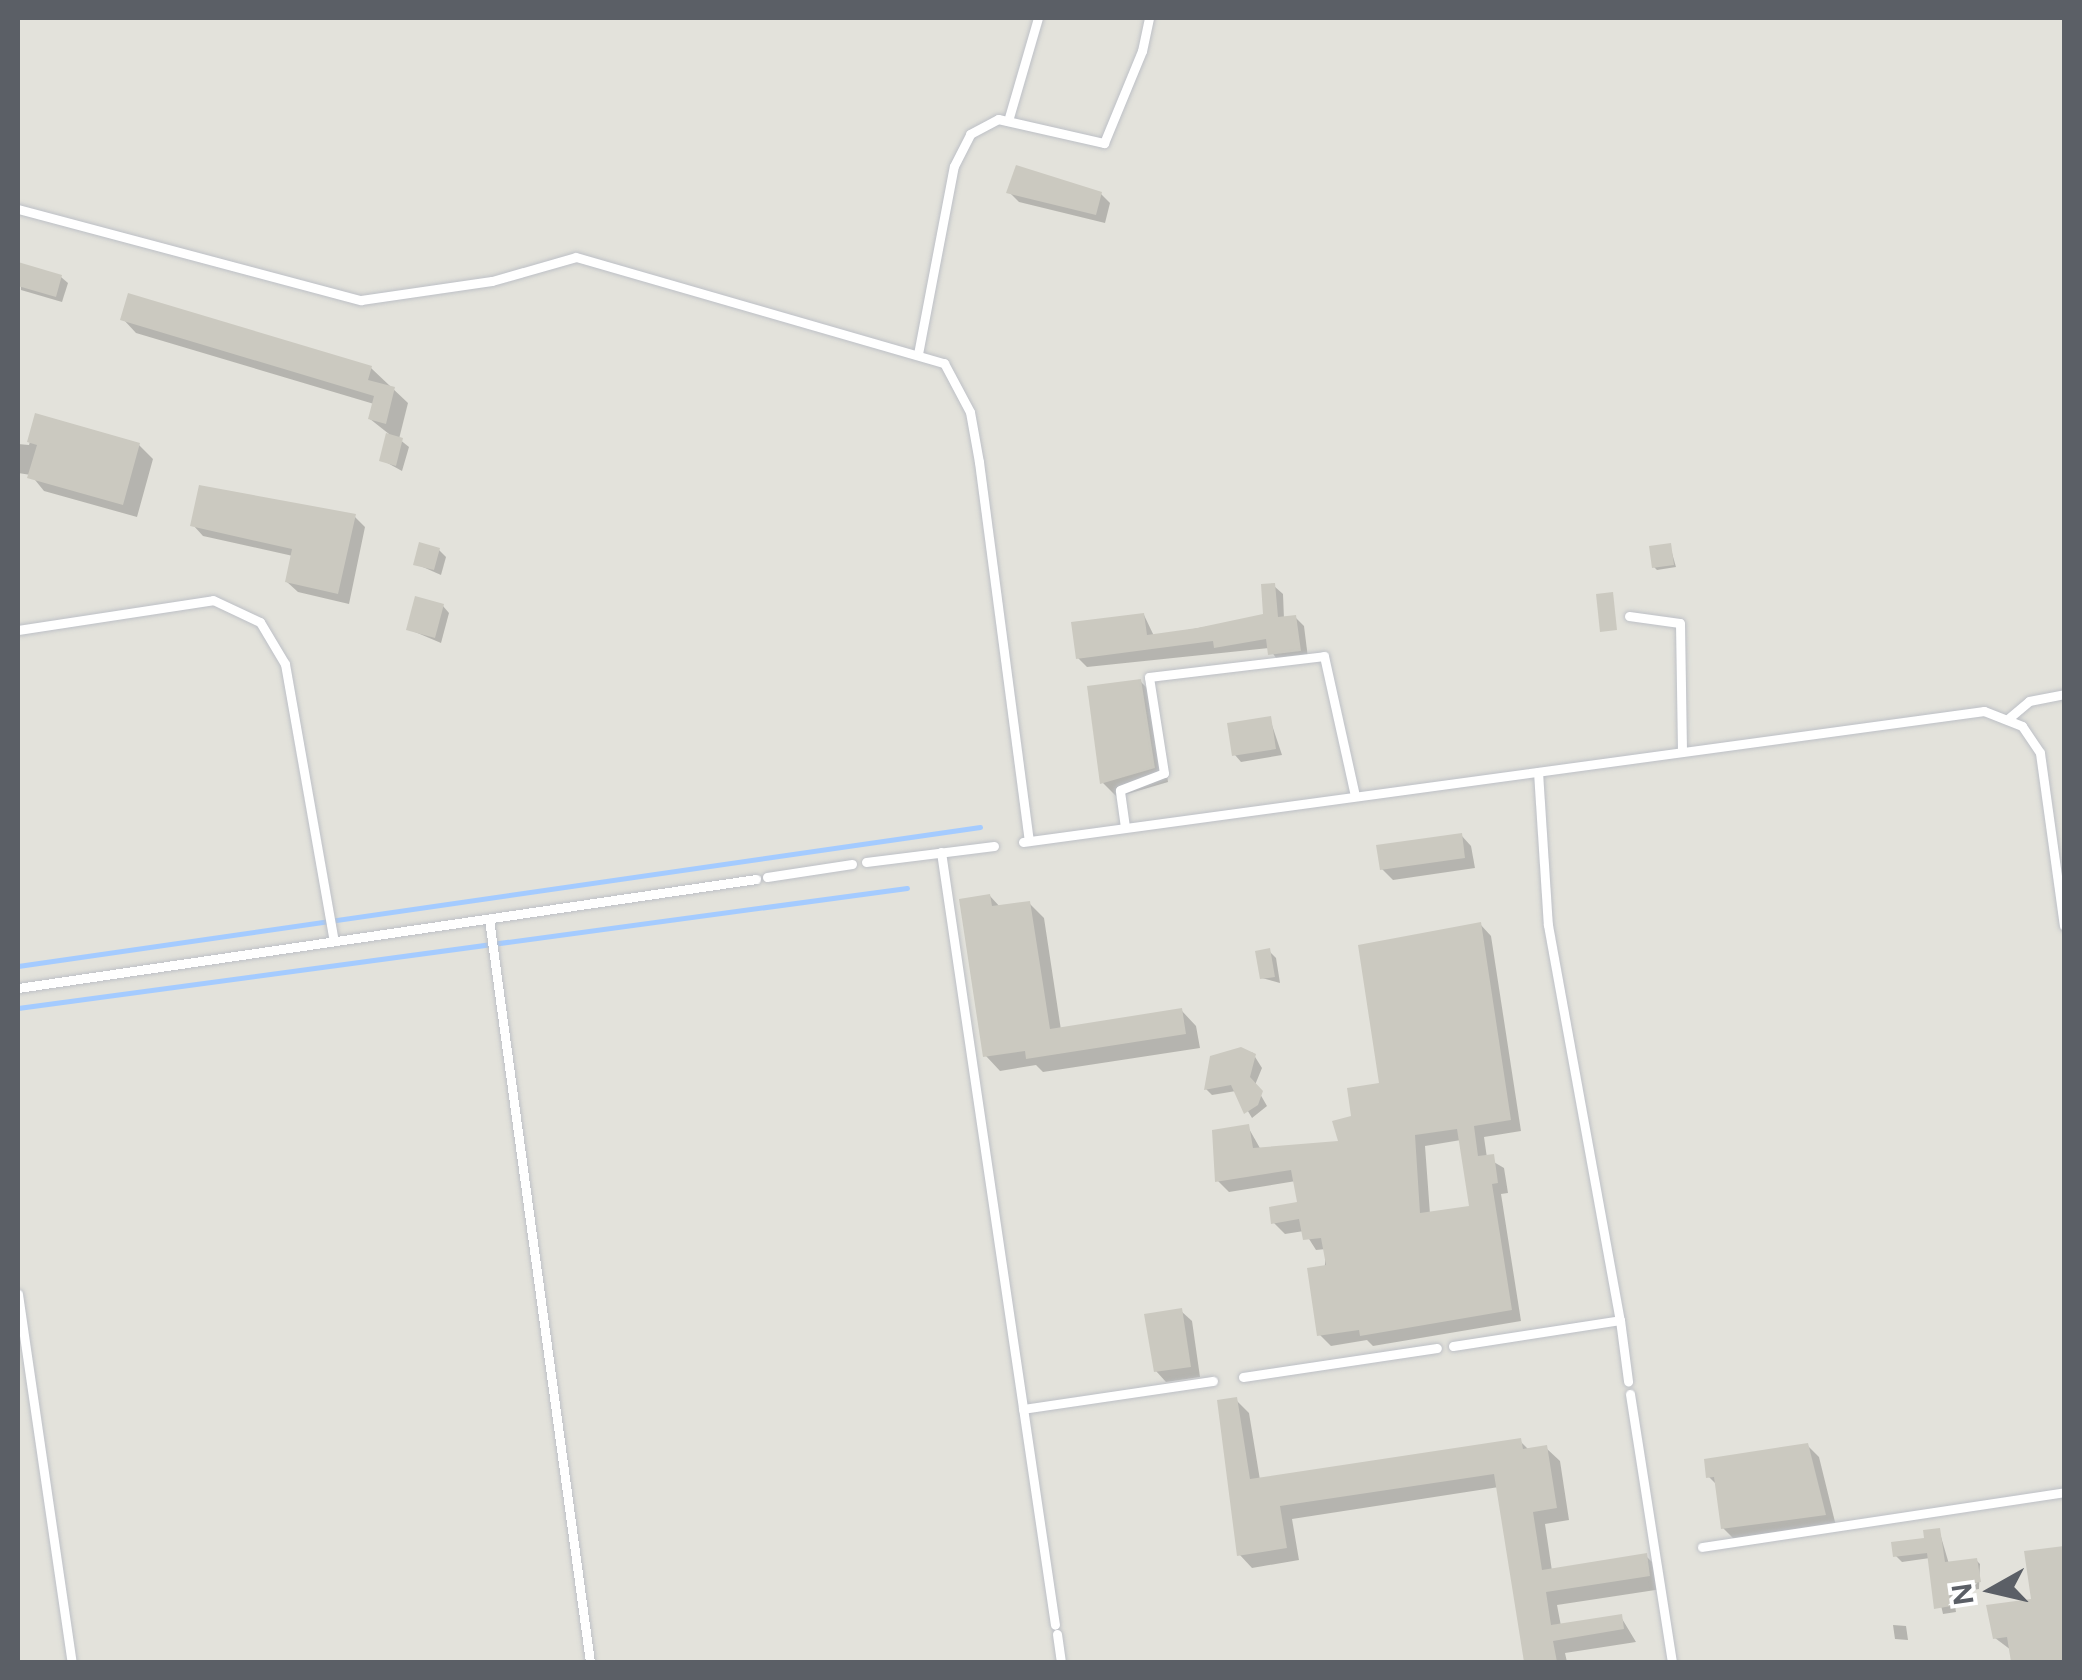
<!DOCTYPE html>
<html>
<head>
<meta charset="utf-8">
<style>
	body { margin:0 }
	#map { position:relative; width:2082px; height:1680px; overflow:hidden; background:#f0efe3; font-family:Figtree,sans-serif }
	div>[style] { position:absolute }
	[style*='--x'] { left:calc(var(--x)*1px); top:calc(var(--y)*1px); width:calc(var(--w)*1px); rotate:calc(var(--a)*1deg) }
	.industrial>* { inset:0; background:#e3e2db }
	.shadow>* { inset:0; background:#0003 }
	.stream>* { height:5px; margin:-2.5px; padding:0 2.5px; transform-origin:2.5px; border-radius:2.5px; background:#a4cbff }
	.building>* { inset:0; background:#cbc9c0 }
	.roads { filter:drop-shadow(0 0 2px #bdc0c6) drop-shadow(0 0 2px #bdc0c6) }
	.lane>* { height:9px; margin:-4.5px; padding:0 4.5px; transform-origin:4.5px; border-radius:4.5px; background:#fff }
	span { translate:-50% -50%; white-space:nowrap; text-align:center; line-height:1.15; -webkit-text-stroke:8px #fff; paint-order:stroke }
	.frame { position:absolute; inset:0; border:20px solid #5b5f66; pointer-events:none }
	.north { position:absolute; left:1942px; top:1540px; width:100px; height:100px; -webkit-text-stroke:8px #fff; paint-order:stroke; rotate:262deg; font-size:28px; font-weight:700; line-height:40px; text-align:center; color:#5b5f66 }
	.north::after { content:''; display:block; margin:auto; width:35px; height:45px; background:#5b5f66; clip-path:polygon(50% 0,100% 100%,50% 72%,0 100%) }
</style>
</head>
<body>
<div id="map">
	<div class="industrial">
		<i style="clip-path:polygon(18px 18px,2064px 18px,2064px 1662px,18px 1662px)"></i>
	</div>
	<div class="shadow">
		<i style="clip-path:polygon(1009px 192px,1101px 194px,1110px 203px,1105px 223px,1019px 202px)"></i>
		<i style="clip-path:polygon(20px 265px,61px 277px,68px 283px,62px 302px,21px 290px)"></i>
		<i style="clip-path:polygon(123px 319px,371px 368px,408px 403px,399px 439px,409px 447px,402px 471px,382px 460px,389px 434px,370px 419px,374px 404px,136px 333px)"></i>
		<i style="clip-path:polygon(37px 416px,139px 445px,153px 459px,137px 517px,44px 491px,31px 475px,18px 473px,18px 444px,29px 445px)"></i>
		<i style="clip-path:polygon(355px 517px,365px 527px,349px 604px,298px 592px,287px 582px,293px 556px,203px 536px,193px 525px)"></i>
		<i style="clip-path:polygon(1670px 546px,1676px 567px,1657px 570px,1654px 567px)"></i>
		<i style="clip-path:polygon(439px 550px,446px 557px,441px 575px,416px 564px)"></i>
		<i style="clip-path:polygon(1274px 586px,1283px 594px,1284px 619px,1295px 617px,1304px 626px,1308px 658px,1279px 662px,1269px 648px,1087px 667px,1078px 658px,1144px 615px,1154px 636px,1266px 616px)"></i>
		<i style="clip-path:polygon(443px 606px,449px 613px,441px 643px,408px 629px)"></i>
		<i style="clip-path:polygon(1140px 681px,1155px 696px,1168px 782px,1117px 797px,1103px 783px)"></i>
		<i style="clip-path:polygon(1270px 719px,1282px 755px,1241px 762px,1235px 755px)"></i>
		<i style="clip-path:polygon(1461px 835px,1471px 846px,1475px 868px,1393px 880px,1382px 869px)"></i>
		<i style="clip-path:polygon(990px 896px,1001px 908px,1029px 903px,1044px 918px,1061px 1030px,1182px 1011px,1196px 1026px,1200px 1048px,1043px 1072px,1036px 1065px,1000px 1071px,986px 1056px)"></i>
		<i style="clip-path:polygon(evenodd,1480px 924px,1491px 936px,1521px 1131px,1484px 1137px,1487px 1158px,1504px 1168px,1508px 1193px,1501px 1194px,1521px 1321px,1373px 1346px,1367px 1340px,1331px 1346px,1320px 1335px,1326px 1249px,1316px 1250px,1304px 1231px,1285px 1234px,1274px 1223px,1299px 1204px,1296px 1181px,1229px 1192px,1218px 1181px,1248px 1127px,1261px 1150px,1341px 1143px,1480px 924px,1461px 1140px,1472px 1208px,1430px 1214px,1425px 1146px,1461px 1140px)"></i>
		<i style="clip-path:polygon(1269px 951px,1276px 958px,1280px 983px,1262px 978px)"></i>
		<i style="clip-path:polygon(1252px 1052px,1262px 1068px,1255px 1085px,1267px 1106px,1252px 1118px,1236px 1091px,1212px 1095px,1206px 1089px,1212px 1059px)"></i>
		<i style="clip-path:polygon(1181px 1311px,1192px 1321px,1200px 1377px,1166px 1382px,1156px 1371px)"></i>
		<i style="clip-path:polygon(1236px 1400px,1249px 1413px,1260px 1480px,1520px 1441px,1530px 1451px,1546px 1448px,1560px 1461px,1569px 1520px,1545px 1524px,1552px 1571px,1646px 1556px,1659px 1569px,1662px 1589px,1557px 1605px,1561px 1626px,1621px 1617px,1636px 1642px,1565px 1653px,1567px 1662px,1527px 1662px,1499px 1487px,1292px 1519px,1299px 1560px,1252px 1568px,1239px 1554px)"></i>
		<i style="clip-path:polygon(1807px 1445px,1819px 1457px,1836px 1526px,1735px 1540px,1723px 1528px,1717px 1485px,1709px 1477px)"></i>
		<i style="clip-path:polygon(1939px 1530px,1949px 1564px,1976px 1560px,1980px 1564px,1979px 1589px,1953px 1593px,1956px 1612px,1943px 1614px,1930px 1558px,1902px 1562px,1896px 1556px)"></i>
		<i style="clip-path:polygon(2064px 1548px,2064px 1662px,2013px 1662px,2011px 1650px,1995px 1638px,2034px 1601px,2027px 1553px)"></i>
		<i style="clip-path:polygon(1893px 1625px,1906px 1626px,1908px 1640px,1895px 1639px)"></i>
	</div>
	<div class="stream">
		<i style="--x:18;--y:966;--w:972;--a:-8.22"></i>
		<i style="--x:18;--y:1008;--w:897;--a:-7.69"></i>
	</div>
	<div class="building">
		<i style="clip-path:polygon(1016px 165px,1102px 192px,1096px 215px,1006px 193px)"></i>
		<i style="clip-path:polygon(18px 262px,62px 275px,56px 297px,18px 286px)"></i>
		<i style="clip-path:polygon(128px 293px,372px 366px,368px 380px,395px 387px,386px 424px,368px 419px,374px 396px,120px 320px)"></i>
		<i style="clip-path:polygon(35px 413px,140px 443px,123px 505px,27px 478px,37px 445px,27px 442px)"></i>
		<i style="clip-path:polygon(386px 433px,403px 438px,396px 466px,379px 461px)"></i>
		<i style="clip-path:polygon(199px 485px,356px 514px,338px 594px,285px 582px,292px 549px,190px 526px)"></i>
		<i style="clip-path:polygon(419px 542px,440px 548px,434px 570px,413px 565px)"></i>
		<i style="clip-path:polygon(1671px 543px,1674px 565px,1652px 568px,1649px 546px)"></i>
		<i style="clip-path:polygon(1275px 583px,1278px 617px,1296px 615px,1301px 651px,1268px 655px,1266px 639px,1214px 648px,1213px 641px,1076px 659px,1071px 622px,1144px 613px,1147px 635px,1197px 628px,1263px 614px,1261px 584px)"></i>
		<i style="clip-path:polygon(1613px 592px,1617px 630px,1600px 632px,1596px 594px)"></i>
		<i style="clip-path:polygon(415px 596px,444px 604px,435px 638px,406px 630px)"></i>
		<i style="clip-path:polygon(1141px 679px,1155px 768px,1100px 784px,1087px 686px)"></i>
		<i style="clip-path:polygon(1271px 716px,1276px 749px,1232px 756px,1227px 723px)"></i>
		<i style="clip-path:polygon(1462px 833px,1465px 858px,1380px 870px,1376px 845px)"></i>
		<i style="clip-path:polygon(990px 894px,992px 906px,1030px 901px,1050px 1029px,1182px 1008px,1186px 1034px,1026px 1059px,1025px 1051px,983px 1057px,959px 899px)"></i>
		<i style="clip-path:polygon(evenodd,1481px 922px,1511px 1120px,1474px 1126px,1478px 1156px,1494px 1154px,1498px 1183px,1492px 1184px,1512px 1310px,1360px 1336px,1359px 1330px,1317px 1336px,1307px 1268px,1326px 1265px,1321px 1238px,1303px 1240px,1299px 1219px,1271px 1224px,1269px 1207px,1297px 1202px,1291px 1170px,1215px 1182px,1212px 1130px,1249px 1124px,1253px 1148px,1338px 1141px,1332px 1121px,1351px 1116px,1347px 1088px,1379px 1083px,1358px 945px,1481px 922px,1457px 1129px,1469px 1206px,1420px 1213px,1415px 1135px,1457px 1129px)"></i>
		<i style="clip-path:polygon(1270px 948px,1275px 977px,1260px 979px,1255px 951px)"></i>
		<i style="clip-path:polygon(1241px 1047px,1256px 1054px,1250px 1077px,1263px 1091px,1258px 1105px,1244px 1114px,1231px 1085px,1204px 1090px,1210px 1056px)"></i>
		<i style="clip-path:polygon(1182px 1308px,1191px 1367px,1154px 1372px,1144px 1314px)"></i>
		<i style="clip-path:polygon(1237px 1397px,1250px 1479px,1521px 1438px,1523px 1449px,1547px 1445px,1557px 1508px,1533px 1512px,1542px 1570px,1647px 1553px,1650px 1576px,1546px 1592px,1551px 1625px,1622px 1614px,1624px 1629px,1553px 1641px,1557px 1662px,1524px 1662px,1494px 1474px,1280px 1506px,1287px 1548px,1237px 1556px,1217px 1400px)"></i>
		<i style="clip-path:polygon(1808px 1443px,1826px 1515px,1721px 1529px,1714px 1477px,1706px 1478px,1704px 1459px)"></i>
		<i style="clip-path:polygon(1940px 1528px,1945px 1562px,1977px 1558px,1981px 1582px,1948px 1587px,1951px 1606px,1934px 1609px,1927px 1553px,1893px 1557px,1891px 1542px,1924px 1538px,1923px 1530px)"></i>
		<i style="clip-path:polygon(2064px 1546px,2064px 1662px,2011px 1662px,2007px 1637px,1993px 1639px,1986px 1605px,2031px 1599px,2024px 1551px)"></i>
	</div>
	<div class="roads">
		<div class="lane">
			<i style="--x:1008;--y:121;--w:107;--a:-73.8"></i>
			<i style="--x:18;--y:209;--w:355;--a:14.9"></i>
			<i style="--x:361;--y:300;--w:132;--a:-8.3"></i>
			<i style="--x:492;--y:281;--w:87;--a:-15.9"></i>
			<i style="--x:576;--y:257;--w:383;--a:16.1"></i>
			<i style="--x:944;--y:363;--w:55;--a:62"></i>
			<i style="--x:970;--y:412;--w:51;--a:79.8"></i>
			<i style="--x:979;--y:462;--w:381;--a:82.5"></i>
			<i style="--x:918;--y:354;--w:191;--a:-79.2"></i>
			<i style="--x:954;--y:166;--w:36;--a:-63"></i>
			<i style="--x:970;--y:134;--w:32;--a:-28"></i>
			<i style="--x:998;--y:119;--w:109;--a:12.8"></i>
			<i style="--x:1104;--y:143;--w:100;--a:-67.6"></i>
			<i style="--x:1142;--y:51;--w:34;--a:-78"></i>
			<i style="--x:1629;--y:616;--w:51;--a:7.8"></i>
			<i style="--x:1680;--y:623;--w:129;--a:89.1"></i>
			<i style="--x:18;--y:630;--w:197;--a:-8.7"></i>
			<i style="--x:213;--y:600;--w:52;--a:25.1"></i>
			<i style="--x:260;--y:622;--w:49;--a:59.2"></i>
			<i style="--x:285;--y:664;--w:281;--a:80"></i>
			<i style="--x:2009;--y:718;--w:26;--a:-40"></i>
			<i style="--x:2029;--y:701;--w:36;--a:-11"></i>
			<i style="--x:1538;--y:772;--w:153;--a:86.3"></i>
			<i style="--x:1548;--y:925;--w:402;--a:79.7"></i>
			<i style="--x:1125;--y:827;--w:37;--a:-98"></i>
			<i style="--x:1120;--y:790;--w:47;--a:-21.1"></i>
			<i style="--x:1164;--y:773;--w:97;--a:-98.9"></i>
			<i style="--x:1149;--y:677;--w:176;--a:-6.8"></i>
			<i style="--x:1324;--y:656;--w:143;--a:77.5"></i>
			<i style="--x:1023;--y:842;--w:970;--a:-7.76"></i>
			<i style="--x:1984;--y:711;--w:41;--a:21.5"></i>
			<i style="--x:2022;--y:726;--w:32;--a:56"></i>
			<i style="--x:2040;--y:753;--w:174;--a:82.1"></i>
			<i style="--x:941;--y:852;--w:781;--a:81.61"></i>
			<i style="--x:866;--y:862;--w:129;--a:-7.1"></i>
			<i style="--x:767;--y:877;--w:86;--a:-8.7"></i>
			<i style="--x:489;--y:919;--w:750;--a:82.26"></i>
			<i style="--x:18;--y:988;--w:746;--a:-8.4"></i>
			<i style="--x:18;--y:1294;--w:372;--a:81.7"></i>
			<i style="--x:1453;--y:1346;--w:169;--a:-8.8"></i>
			<i style="--x:1620;--y:1320;--w:62;--a:82.5"></i>
			<i style="--x:1243;--y:1377;--w:196;--a:-8.5"></i>
			<i style="--x:1630;--y:1394;--w:271;--a:81.1"></i>
			<i style="--x:1023;--y:1409;--w:192;--a:-8.4"></i>
			<i style="--x:1702;--y:1547;--w:366;--a:-8.6"></i>
			<i style="--x:1057;--y:1634;--w:28;--a:82"></i>
		</div>
	</div>
	<div class="frame"></div>
	<div class="north">N</div>
</div>
</body>
</html>
